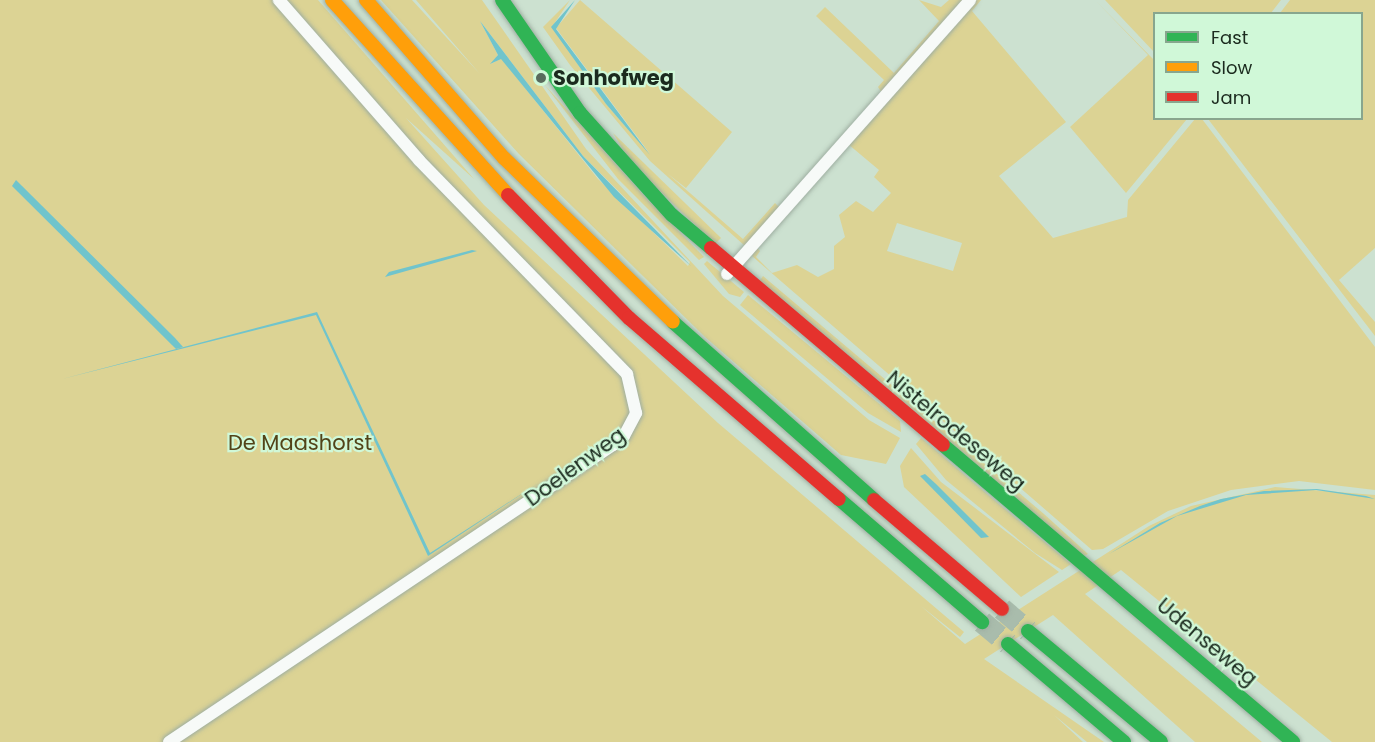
<!DOCTYPE html>
<html>
<head>
<meta charset="utf-8">
<style>
	body { margin:0 }
	#map { position:relative; width:1375px; height:742px; overflow:hidden; background:#cce1d0; font-family:Poppins,sans-serif }
	div>[style] { position:absolute }
	[style*='--x'] { left:calc(var(--x)*1px); top:calc(var(--y)*1px); width:calc(var(--w)*1px); rotate:calc(var(--a)*1deg) }
	.green>* { inset:0; background:#dcd394 }
	.water>* { inset:0; background:#70c4cc }
	.highway-tunnel>* { height:22px; margin-top:-11px; transform-origin:0; background:repeating-linear-gradient(90deg,#a9bcac 0 22px,transparent 0 33px) }
	.roads { filter:drop-shadow(0 0 2px #9eaea1) drop-shadow(0 0 2px #9eaea1) }
	.street>* { height:12px; margin:-6px; padding:0 6px; transform-origin:6px; border-radius:6px; background:#f7faf8 }
	.fast>* { height:14px; margin:-7px; padding:0 7px; transform-origin:7px; border-radius:7px; background:#30b455 }
	.slow>* { height:14px; margin:-7px; padding:0 7px; transform-origin:7px; border-radius:7px; background:#ff9f0a }
	.jam>* { height:14px; margin:-7px; padding:0 7px; transform-origin:7px; border-radius:7px; background:#e5322d }
	.dots>* { width:16px; height:16px; translate:-50% -50%; box-sizing:border-box; border:3px solid #d0f8d8; border-radius:50% }
	span { translate:-50% -50%; white-space:nowrap; text-align:center; line-height:1.15; -webkit-text-stroke:4.5px #d0f8d8; paint-order:stroke }
	.poi-label { font-size:21px; color:#1b2a1e; font-weight:700 }
	.left { translate:0 -50%; text-align:left }
	.street-label { font-size:21px; color:#1b2a1e }
	.park-label { font-size:21px; color:#524318 }
	.legend { position:absolute; left:1153px; top:12px; width:210px; height:108px; box-sizing:border-box; background:#d0f8d8; border:2px solid #88a68e; margin:0; padding:8px 10px; list-style:none; font-size:18px; color:#1b2a1e }
	.legend li { display:flex; align-items:center; gap:12px; height:30px }
	.legend b { width:30px; border:2px solid #88a68e }
</style>
</head>
<body>
<div id="map">
	<div class="green">
		<i style="clip-path:polygon(0 0,318px 0,474px 179px,406px 118px,484px 205px,718px 423px,964px 632px,960px 637px,921px 606px,965px 644px,1149px 526px,1191px 506px,1275px 487px,1375px 495px,1375px 742px,1332px 742px,1121px 570px,1085px 594px,1262px 742px,1195px 742px,1053px 615px,984px 659px,1104px 742px,1087px 742px,1054px 715px,1083px 742px,0 742px)"></i>
		<i style="clip-path:polygon(evenodd,381px 0,412px 0,480px 74px,416px 0,482px 0,586px 149px,723px 296px,869px 420px,900px 438px,886px 464px,841px 455px,705px 337px,519px 154px,381px 0,480px 21px,583px 156px,690px 262px,688px 266px,598px 179px,501px 58px,491px 64px,498px 55px,480px 21px)"></i>
		<i style="clip-path:polygon(570px 0,552px 27px,606px 104px,650px 154px,556px 28px,580px 0,732px 132px,686px 188px,668px 174px,743px 239px,775px 203px,780px 208px,745px 246px,650px 161px,570px 65px,543px 27px)"></i>
		<i style="clip-path:polygon(919px 0,941px 7px,949px 0,964px 0,882px 93px,878px 87px,884px 80px,816px 16px,825px 7px,894px 73px,939px 21px)"></i>
		<i style="clip-path:polygon(evenodd,976px 0,981px 0,972px 11px,1066px 122px,999px 176px,1053px 238px,1127px 217px,1128px 200px,1195px 119px,1202px 119px,1375px 347px,1375px 490px,1299px 481px,1231px 490px,1168px 511px,1103px 549px,1092px 550px,752px 256px,756px 247px,760px 251px,756px 257px,772px 273px,797px 265px,818px 277px,834px 269px,834px 246px,845px 237px,839px 215px,856px 201px,873px 212px,891px 193px,874px 177px,879px 170px,848px 144px,976px 0,897px 223px,962px 243px,953px 271px,887px 251px,897px 223px)"></i>
		<i style="clip-path:polygon(1095px 0,1154px 60px,1154px 118px,1187px 119px,1126px 193px,1070px 127px,1148px 55px)"></i>
		<i style="clip-path:polygon(1105px 0,1281px 0,1271px 13px,1154px 14px,1154px 52px)"></i>
		<i style="clip-path:polygon(1290px 0,1375px 0,1375px 248px,1339px 280px,1375px 322px,1375px 336px,1208px 119px,1362px 118px,1362px 14px,1280px 13px)"></i>
		<i style="clip-path:polygon(544px 84px,645px 197px,704px 257px,699px 260px,618px 179px)"></i>
		<i style="clip-path:polygon(613px 133px,721px 238px,715px 244px,632px 164px)"></i>
		<i style="clip-path:polygon(707px 261px,744px 292px,740px 297px,729px 294px,704px 264px)"></i>
		<i style="clip-path:polygon(763px 276px,1044px 514px,1088px 554px,1082px 557px,759px 282px)"></i>
		<i style="clip-path:polygon(748px 295px,900px 421px,901px 432px,868px 413px,740px 305px)"></i>
		<i style="clip-path:polygon(921px 438px,1000px 505px,1071px 564px,1062px 570px,1035px 553px,946px 480px,916px 444px)"></i>
		<i style="clip-path:polygon(911px 448px,941px 482px,1059px 572px,1021px 597px,904px 487px,900px 466px)"></i>
	</div>
	<div class="water">
		<i style="clip-path:polygon(575px 0,556px 29px,650px 155px,606px 104px,551px 27px)"></i>
		<i style="clip-path:polygon(480px 21px,583px 156px,691px 266px,614px 197px,501px 59px,490px 64px,498px 55px)"></i>
		<i style="clip-path:polygon(16px 180px,175px 338px,183px 347px,176px 349px,12px 186px)"></i>
		<i style="clip-path:polygon(472px 250px,477px 251px,385px 277px,389px 272px)"></i>
		<i style="clip-path:polygon(317px 312px,430px 553px,540px 482px,428px 556px,316px 315px,62px 379px)"></i>
		<i style="clip-path:polygon(925px 474px,936px 484px,989px 537px,981px 538px,920px 476px)"></i>
		<i style="clip-path:polygon(1317px 489px,1366px 496px,1375px 499px,1316px 490px,1246px 495px,1177px 516px,1109px 554px,1160px 523px,1200px 506px,1221px 499px,1264px 491px)"></i>
	</div>
	<div class="highway-tunnel">
		<i style="--x:1002;--y:609;--w:34;--a:40"></i>
		<i style="--x:982;--y:622;--w:34;--a:40"></i>
	</div>
	<div class="roads">
		<div class="street">
			<i style="--x:727;--y:274;--w:366;--a:-48.4"></i>
			<i style="--x:169;--y:742;--w:534;--a:-33.78"></i>
			<i style="--x:613;--y:445;--w:14;--a:-39"></i>
			<i style="--x:624;--y:436;--w:26;--a:-62"></i>
			<i style="--x:636;--y:413;--w:40;--a:-103"></i>
			<i style="--x:627;--y:374;--w:298;--a:-134.2"></i>
			<i style="--x:419;--y:160;--w:213;--a:-131.2"></i>
		</div>
		<div class="fast">
			<i style="--x:502;--y:0;--w:137;--a:55.4"></i>
			<i style="--x:580;--y:113;--w:137;--a:48"></i>
			<i style="--x:672;--y:215;--w:51;--a:40.2"></i>
			<i style="--x:673;--y:322;--w:268;--a:41.5"></i>
			<i style="--x:943;--y:445;--w:459;--a:40.3"></i>
			<i style="--x:839;--y:499;--w:189;--a:40.7"></i>
			<i style="--x:1028;--y:631;--w:173;--a:39.8"></i>
			<i style="--x:1008;--y:644;--w:152;--a:40.2"></i>
		</div>
		<div class="slow">
			<i style="--x:332;--y:0;--w:263;--a:47.9"></i>
			<i style="--x:366;--y:0;--w:210;--a:48.9"></i>
			<i style="--x:504;--y:158;--w:235;--a:44.1"></i>
		</div>
		<div class="jam">
			<i style="--x:508;--y:195;--w:173;--a:45.5"></i>
			<i style="--x:629;--y:318;--w:277;--a:40.8"></i>
			<i style="--x:711;--y:248;--w:304;--a:40.3"></i>
			<i style="--x:874;--y:500;--w:168;--a:40.4"></i>
		</div>
	</div>
	<div class="dots">
		<i style="left:541px;top:78px;background:#596a5c"></i>
	</div>
	<div class="poi-label">
		<span class="left" style="left:553px;top:78px">Sonhofweg</span>
	</div>
	<div class="street-label">
		<span style="left:956px;top:431px;rotate:40deg">Nistelrodeseweg</span>
		<span style="left:575px;top:467px;rotate:-36deg">Doelenweg</span>
		<span style="left:1207px;top:642px;rotate:40deg">Udenseweg</span>
	</div>
	<div class="park-label">
		<span style="left:300px;top:443px">De Maashorst</span>
	</div>
	<ul class="legend">
	<li><b style="height:8px;background:#30b455"></b>Fast</li>
	<li><b style="height:8px;background:#ff9f0a"></b>Slow</li>
	<li><b style="height:8px;background:#e5322d"></b>Jam</li>
	</ul>
</div>
</body>
</html>
